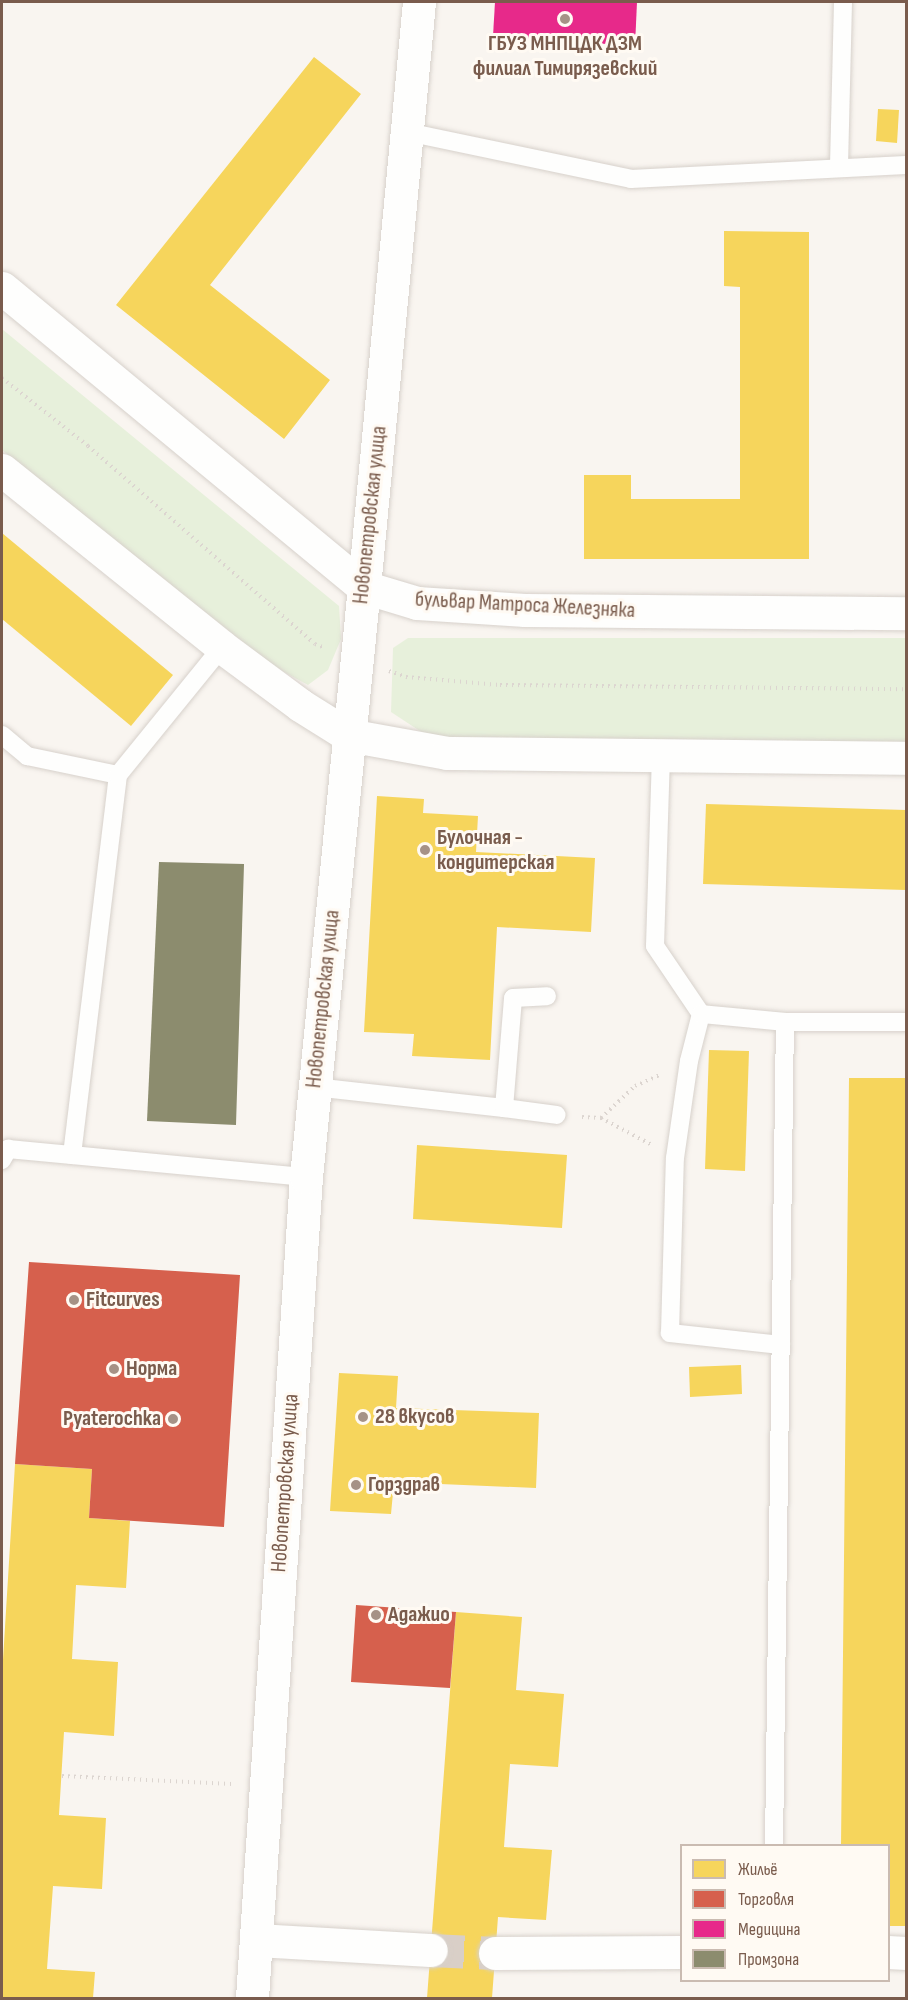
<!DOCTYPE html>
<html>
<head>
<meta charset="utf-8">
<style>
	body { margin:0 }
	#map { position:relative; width:908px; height:2000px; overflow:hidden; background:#f9f5f0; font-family:"Sofia Sans Condensed",sans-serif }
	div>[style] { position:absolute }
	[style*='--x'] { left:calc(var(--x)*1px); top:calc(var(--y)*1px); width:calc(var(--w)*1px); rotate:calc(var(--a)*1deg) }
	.green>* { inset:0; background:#e7f0db }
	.homes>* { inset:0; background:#f6d55c }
	.shops>* { inset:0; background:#d6604d }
	.health>* { inset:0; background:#e7298a }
	.industry>* { inset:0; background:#8c8c6e }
	.street-tunnel>* { height:33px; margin-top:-16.5px; transform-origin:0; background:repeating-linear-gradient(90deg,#d9cfc7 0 33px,transparent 0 49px) }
	.path>* { height:4px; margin-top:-2px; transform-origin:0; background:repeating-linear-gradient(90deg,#dcd5d0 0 1.5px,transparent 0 6px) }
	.roads { filter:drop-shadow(0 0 2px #d7d1cb) drop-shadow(0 0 2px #d7d1cb) }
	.lane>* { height:18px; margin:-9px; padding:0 9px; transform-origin:9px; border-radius:9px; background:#fefefd }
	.street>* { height:33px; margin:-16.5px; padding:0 16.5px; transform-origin:16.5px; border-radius:16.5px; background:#fefefd }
	.secondary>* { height:33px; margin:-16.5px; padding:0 16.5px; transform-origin:16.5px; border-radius:16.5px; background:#fefefd }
	.dots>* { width:16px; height:16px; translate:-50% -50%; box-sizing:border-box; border:3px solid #fffaf3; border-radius:50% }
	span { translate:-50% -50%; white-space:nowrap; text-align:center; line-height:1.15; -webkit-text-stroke:6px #fffaf3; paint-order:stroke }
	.poi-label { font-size:22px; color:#7a5c4d; font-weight:700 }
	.left { translate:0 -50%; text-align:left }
	.right { translate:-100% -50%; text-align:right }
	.street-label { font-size:22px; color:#7a5c4d }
	.frame { position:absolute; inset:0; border:3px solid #7a5c4d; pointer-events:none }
	.legend { position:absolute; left:680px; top:1844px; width:210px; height:138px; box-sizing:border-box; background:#fffaf3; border:2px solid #cabbb1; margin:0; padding:8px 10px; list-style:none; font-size:18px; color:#7a5c4d }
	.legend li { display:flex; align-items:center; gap:12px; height:30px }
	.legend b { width:30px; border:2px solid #cabbb1 }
</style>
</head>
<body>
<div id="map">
	<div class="green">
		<i style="clip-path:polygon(2px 329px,339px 606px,341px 639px,328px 670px,308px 685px,273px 666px,2px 450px)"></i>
		<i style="clip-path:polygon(408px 638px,906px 638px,906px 742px,432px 739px,391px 712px,393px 648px)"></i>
	</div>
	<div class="homes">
		<i style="clip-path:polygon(314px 57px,361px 94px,210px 285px,330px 380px,284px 439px,116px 305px)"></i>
		<i style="clip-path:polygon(878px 109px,899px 110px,897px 143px,876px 141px)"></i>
		<i style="clip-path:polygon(724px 231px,809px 232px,809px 559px,584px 559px,584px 475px,631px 475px,631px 499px,740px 499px,740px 287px,724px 286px)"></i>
		<i style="clip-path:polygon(2px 533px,173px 675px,131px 726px,2px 619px)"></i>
		<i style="clip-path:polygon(377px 796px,424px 799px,423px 813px,478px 816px,476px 852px,595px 858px,591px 932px,497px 927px,490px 1060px,412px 1056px,414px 1034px,364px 1032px)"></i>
		<i style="clip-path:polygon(706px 804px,906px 810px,906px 890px,703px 884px)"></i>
		<i style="clip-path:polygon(709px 1050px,749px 1051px,745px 1171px,705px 1169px)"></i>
		<i style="clip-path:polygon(849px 1078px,906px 1078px,906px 1926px,888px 1926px,888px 1846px,841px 1846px)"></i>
		<i style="clip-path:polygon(417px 1145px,567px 1155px,562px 1228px,413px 1219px)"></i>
		<i style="clip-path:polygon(741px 1365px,742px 1394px,690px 1397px,689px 1367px)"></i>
		<i style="clip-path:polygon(339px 1373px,398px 1376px,396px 1408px,539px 1413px,536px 1488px,394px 1482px,391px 1514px,330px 1511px)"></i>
		<i style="clip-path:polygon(15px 1464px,92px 1469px,89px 1518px,130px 1521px,126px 1588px,76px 1585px,72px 1659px,118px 1662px,114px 1736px,64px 1732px,59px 1815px,106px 1818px,102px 1889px,53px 1886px,47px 1969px,95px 1972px,93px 1998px,2px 1998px,2px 1676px)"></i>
		<i style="clip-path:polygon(456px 1612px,522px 1617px,516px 1690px,564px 1694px,558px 1767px,510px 1764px,504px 1847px,552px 1850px,546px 1920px,498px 1917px,492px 1998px,427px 1998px)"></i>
	</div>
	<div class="shops">
		<i style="clip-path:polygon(29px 1262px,240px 1275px,224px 1527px,89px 1518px,92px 1469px,15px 1464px)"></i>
		<i style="clip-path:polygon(356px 1605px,456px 1612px,450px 1688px,351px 1682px)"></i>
	</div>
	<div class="health">
		<i style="clip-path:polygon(495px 2px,637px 2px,635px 46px,493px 36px)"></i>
	</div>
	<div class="industry">
		<i style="clip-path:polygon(159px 862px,244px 864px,236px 1125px,147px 1121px)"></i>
	</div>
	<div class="street-tunnel">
		<i style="--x:431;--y:1950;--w:64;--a:2.7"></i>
	</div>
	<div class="path">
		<i style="--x:2;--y:378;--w:110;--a:38.3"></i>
		<i style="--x:88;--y:446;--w:301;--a:41.1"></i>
		<i style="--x:315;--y:644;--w:11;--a:22"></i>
		<i style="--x:389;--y:671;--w:18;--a:19"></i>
		<i style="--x:406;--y:677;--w:94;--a:4.9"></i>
		<i style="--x:500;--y:685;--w:406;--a:0.6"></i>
		<i style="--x:582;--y:1117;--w:19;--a:3"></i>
		<i style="--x:601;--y:1118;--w:58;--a:27.9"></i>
		<i style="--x:601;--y:1118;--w:47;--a:-43.3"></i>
		<i style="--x:635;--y:1086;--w:27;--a:-24"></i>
		<i style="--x:62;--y:1776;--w:170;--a:2.7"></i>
	</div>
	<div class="roads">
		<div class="lane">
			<i style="--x:407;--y:132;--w:229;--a:11.8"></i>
			<i style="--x:631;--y:179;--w:275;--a:-2.9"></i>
			<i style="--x:839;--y:166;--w:164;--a:-88.6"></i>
			<i style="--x:2;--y:735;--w:33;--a:40"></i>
			<i style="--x:27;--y:756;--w:93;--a:11.8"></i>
			<i style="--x:661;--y:755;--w:191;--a:91.8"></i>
			<i style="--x:655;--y:946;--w:82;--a:55.9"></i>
			<i style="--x:314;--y:1087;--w:191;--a:6.3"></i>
			<i style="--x:504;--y:1108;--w:110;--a:-85.3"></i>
			<i style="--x:513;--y:998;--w:34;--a:-3"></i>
			<i style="--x:504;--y:1108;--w:53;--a:7.5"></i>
			<i style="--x:72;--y:1155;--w:383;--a:-83.1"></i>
			<i style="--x:118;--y:775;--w:165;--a:-50.9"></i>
			<i style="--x:2;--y:1160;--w:13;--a:-61"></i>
			<i style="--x:8;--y:1149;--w:299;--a:5.4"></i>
			<i style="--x:781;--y:1345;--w:112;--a:-173.8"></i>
			<i style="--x:670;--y:1333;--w:175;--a:-88.4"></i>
			<i style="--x:675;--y:1158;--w:98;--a:-81.8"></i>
			<i style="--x:689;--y:1061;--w:49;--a:-75.7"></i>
			<i style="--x:701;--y:1014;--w:84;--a:5.4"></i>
			<i style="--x:774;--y:1846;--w:824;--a:-89.24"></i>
			<i style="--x:785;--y:1022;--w:121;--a:0"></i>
		</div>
		<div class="street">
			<i style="--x:364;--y:587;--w:588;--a:-84.63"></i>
			<i style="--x:256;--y:1940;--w:175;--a:3.3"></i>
			<i style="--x:888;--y:1952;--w:18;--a:3"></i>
			<i style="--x:495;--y:1953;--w:187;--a:-0.3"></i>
		</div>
		<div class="secondary">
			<i style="--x:2;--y:288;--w:470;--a:39.6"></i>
			<i style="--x:364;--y:587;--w:55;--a:16.8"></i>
			<i style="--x:417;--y:603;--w:108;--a:3.7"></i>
			<i style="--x:525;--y:610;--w:381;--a:0.5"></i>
			<i style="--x:2;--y:470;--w:282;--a:38.8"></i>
			<i style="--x:222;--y:647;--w:97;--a:36.6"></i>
			<i style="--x:300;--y:705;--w:57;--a:32"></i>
			<i style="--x:348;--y:735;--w:101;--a:10.3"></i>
			<i style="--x:447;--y:753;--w:459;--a:0.6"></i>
			<i style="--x:252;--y:1998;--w:823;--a:-86.24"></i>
			<i style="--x:306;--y:1177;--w:593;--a:-84.39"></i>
		</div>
	</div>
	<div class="dots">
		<i style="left:565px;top:19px;background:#a69286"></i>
		<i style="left:425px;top:850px;background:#a69286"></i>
		<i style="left:74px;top:1300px;background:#a69286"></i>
		<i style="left:114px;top:1369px;background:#a69286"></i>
		<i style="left:363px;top:1417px;background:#a69286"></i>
		<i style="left:173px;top:1419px;background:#a69286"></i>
		<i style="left:356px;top:1485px;background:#a69286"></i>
		<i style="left:376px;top:1615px;background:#a69286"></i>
	</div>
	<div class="poi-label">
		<span style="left:565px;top:56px">ГБУЗ МНПЦДК ДЗМ<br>филиал Тимирязевский</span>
		<span class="left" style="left:437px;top:850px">Булочная -<br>кондитерская</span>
		<span class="left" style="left:86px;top:1300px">Fitcurves</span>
		<span class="left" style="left:126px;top:1369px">Норма</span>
		<span class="left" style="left:375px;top:1417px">28 вкусов</span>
		<span class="right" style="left:161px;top:1419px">Pyaterochka</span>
		<span class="left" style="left:368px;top:1485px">Горздрав</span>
		<span class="left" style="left:388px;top:1615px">Адажио</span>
	</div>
	<div class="street-label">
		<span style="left:370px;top:515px;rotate:-84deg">Новопетровская улица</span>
		<span style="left:525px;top:605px;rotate:3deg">бульвар Матроса Железняка</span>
		<span style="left:323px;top:999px;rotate:-84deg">Новопетровская улица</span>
		<span style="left:285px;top:1483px;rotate:-86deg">Новопетровская улица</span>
	</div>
	<div class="frame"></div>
	<ul class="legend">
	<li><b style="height:16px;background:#f6d55c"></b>Жильё</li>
	<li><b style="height:16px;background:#d6604d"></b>Торговля</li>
	<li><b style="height:16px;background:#e7298a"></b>Медицина</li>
	<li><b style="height:16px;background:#8c8c6e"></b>Промзона</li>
	</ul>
</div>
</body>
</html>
